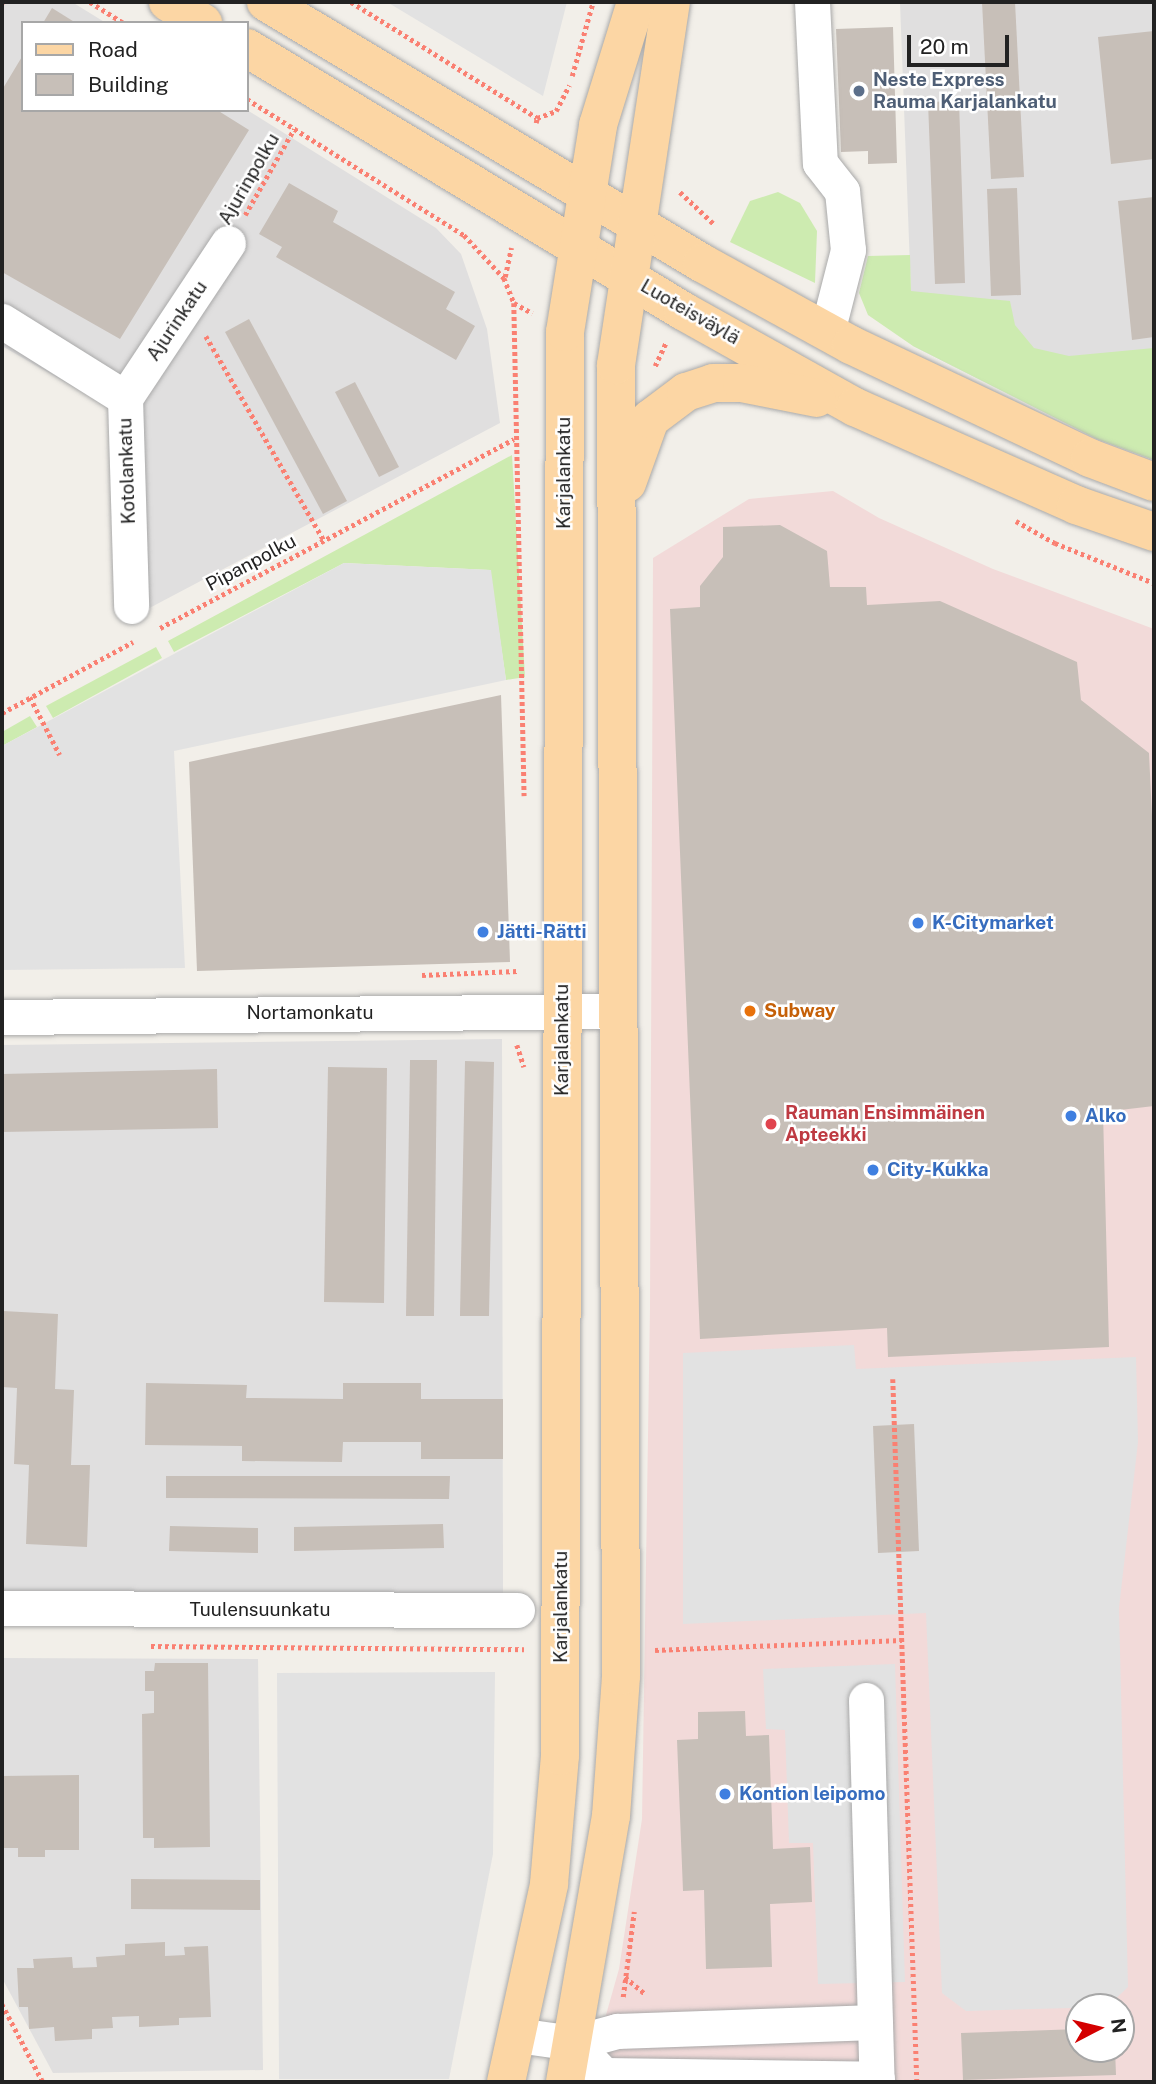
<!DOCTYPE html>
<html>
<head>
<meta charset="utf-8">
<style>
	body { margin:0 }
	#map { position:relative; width:1156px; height:2084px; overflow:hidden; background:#f2efe9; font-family:"Public Sans",sans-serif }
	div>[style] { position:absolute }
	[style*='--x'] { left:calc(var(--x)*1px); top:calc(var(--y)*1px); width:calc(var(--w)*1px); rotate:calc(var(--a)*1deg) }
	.residential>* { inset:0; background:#e0dfdf }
	.commercial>* { inset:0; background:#f2dad9 }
	.grass>* { inset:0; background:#cdebb0 }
	.parking>* { inset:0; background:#e2e2e2 }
	.building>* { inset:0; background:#c7bfb8 }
	.path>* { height:4.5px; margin-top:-2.25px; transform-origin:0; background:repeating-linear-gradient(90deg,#fa8072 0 3.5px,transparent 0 7px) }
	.roads { filter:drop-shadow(0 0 2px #a9a9a9) drop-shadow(0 0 2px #a9a9a9) }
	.minor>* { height:35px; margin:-17.5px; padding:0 17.5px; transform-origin:17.5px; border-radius:17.5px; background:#fff }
	.major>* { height:38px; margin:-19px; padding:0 19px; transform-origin:19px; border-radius:19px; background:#fcd6a4 }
	.dots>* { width:19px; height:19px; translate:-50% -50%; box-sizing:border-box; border:4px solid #fff; border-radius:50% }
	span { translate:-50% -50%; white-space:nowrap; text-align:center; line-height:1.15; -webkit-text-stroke:5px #fff; paint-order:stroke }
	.service-label { font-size:19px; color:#4e5e75; font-weight:700 }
	.left { translate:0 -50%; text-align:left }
	.street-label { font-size:19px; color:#222 }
	.shop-label { font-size:19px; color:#366cbe; font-weight:700 }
	.food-label { font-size:19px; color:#c56008; font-weight:700 }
	.health-label { font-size:19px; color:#be3a42; font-weight:700 }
	.frame { position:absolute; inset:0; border:4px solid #222; pointer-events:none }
	.legend { position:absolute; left:21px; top:21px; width:228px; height:91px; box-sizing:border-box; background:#fff; border:2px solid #a7a7a7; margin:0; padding:9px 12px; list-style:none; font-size:21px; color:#222 }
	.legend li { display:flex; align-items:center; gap:14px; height:35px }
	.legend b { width:35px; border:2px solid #a7a7a7 }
	.north { position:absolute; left:1065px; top:1993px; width:70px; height:70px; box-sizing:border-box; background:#fff; border:2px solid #a7a7a7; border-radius:50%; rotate:83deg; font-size:19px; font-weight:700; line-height:28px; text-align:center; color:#222 }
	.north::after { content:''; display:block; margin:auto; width:24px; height:32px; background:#d40000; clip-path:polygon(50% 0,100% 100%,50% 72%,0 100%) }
	.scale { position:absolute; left:907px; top:35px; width:102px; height:32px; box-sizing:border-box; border:4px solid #222; border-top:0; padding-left:9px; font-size:21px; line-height:24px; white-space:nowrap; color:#222; -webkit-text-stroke:5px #fff; paint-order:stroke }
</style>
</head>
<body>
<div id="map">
	<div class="residential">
		<i style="clip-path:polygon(2px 2px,72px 2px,106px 23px,23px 23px,23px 110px,247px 110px,436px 228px,461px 254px,487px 329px,500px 423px,140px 613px,133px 421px,2px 346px)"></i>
		<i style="clip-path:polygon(900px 2px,1154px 2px,1154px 460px,1097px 439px,913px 346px)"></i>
		<i style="clip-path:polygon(502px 1039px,503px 1595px,2px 1594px,2px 1045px)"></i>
		<i style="clip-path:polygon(2px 1658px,258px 1659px,263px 2070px,53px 2073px,2px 1978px)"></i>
	</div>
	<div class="commercial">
		<i style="clip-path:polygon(evenodd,833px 491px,879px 518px,993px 569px,1154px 629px,1154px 2082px,587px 2082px,619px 1969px,642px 1819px,650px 1308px,653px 558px,749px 499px,833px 491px,1079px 2007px,1121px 2007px,1121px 2049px,1079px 2049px,1079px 2007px)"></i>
	</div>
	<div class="grass">
		<i style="clip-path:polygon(778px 192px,800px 203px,817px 231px,815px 283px,730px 242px,750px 201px)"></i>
		<i style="clip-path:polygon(910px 255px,911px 291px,1010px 301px,1015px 325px,1034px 348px,1069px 356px,1154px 348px,1154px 460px,1097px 439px,913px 346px,868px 315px,859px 293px,868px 256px)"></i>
		<i style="clip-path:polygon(512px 455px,525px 677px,506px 680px,490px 570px,344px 563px,174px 652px,168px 641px)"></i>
		<i style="clip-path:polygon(156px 647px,162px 658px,53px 718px,46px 706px)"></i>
		<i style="clip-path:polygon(30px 716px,37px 727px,2px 746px,2px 732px)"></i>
	</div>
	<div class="parking">
		<i style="clip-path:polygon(387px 2px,567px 2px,543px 96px)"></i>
		<i style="clip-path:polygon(344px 563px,491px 570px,506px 680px,174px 751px,185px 968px,2px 970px,2px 746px)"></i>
		<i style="clip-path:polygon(854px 1345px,856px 1369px,1136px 1357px,1138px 1442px,1119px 1608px,1128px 1987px,1107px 2007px,966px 2011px,942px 1993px,926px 1613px,683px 1624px,683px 1353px)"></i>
		<i style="clip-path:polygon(895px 1664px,905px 1982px,818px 1984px,813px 1843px,789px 1843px,785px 1730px,766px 1729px,763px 1669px)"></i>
		<i style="clip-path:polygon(495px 1672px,493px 1854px,449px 2079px,279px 2079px,277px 1673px)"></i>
	</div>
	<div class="building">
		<i style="clip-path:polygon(982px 2px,1015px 2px,1024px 177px,991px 179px)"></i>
		<i style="clip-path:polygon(52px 8px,76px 23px,43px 23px)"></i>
		<i style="clip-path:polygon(893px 27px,897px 163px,868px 164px,868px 151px,841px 152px,836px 29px)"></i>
		<i style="clip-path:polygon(1154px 31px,1154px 159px,1111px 164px,1098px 37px)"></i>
		<i style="clip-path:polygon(23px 55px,23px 110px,217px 110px,249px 130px,120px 339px,2px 272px,2px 90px)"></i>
		<i style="clip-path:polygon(959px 101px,965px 283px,935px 284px,928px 102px)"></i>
		<i style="clip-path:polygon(289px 183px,338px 211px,333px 222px,455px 292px,446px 309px,475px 326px,456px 360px,276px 257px,282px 247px,259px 234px)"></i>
		<i style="clip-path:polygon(1017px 188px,1021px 295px,991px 296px,987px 189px)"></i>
		<i style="clip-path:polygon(1154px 197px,1154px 337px,1132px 340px,1118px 201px)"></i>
		<i style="clip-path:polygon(249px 319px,347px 501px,323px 514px,225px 332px)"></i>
		<i style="clip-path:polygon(355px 382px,399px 467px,379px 477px,335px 392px)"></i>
		<i style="clip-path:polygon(780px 525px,827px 551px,830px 587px,866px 587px,867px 605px,940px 601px,1077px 662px,1081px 700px,1149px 753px,1154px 858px,1154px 1106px,1103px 1112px,1109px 1347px,888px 1357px,887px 1328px,700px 1339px,670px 609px,700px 607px,700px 586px,723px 557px,723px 527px)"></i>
		<i style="clip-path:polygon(501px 695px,510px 962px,197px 971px,189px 762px)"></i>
		<i style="clip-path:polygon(410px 1060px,437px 1060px,434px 1316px,406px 1316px)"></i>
		<i style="clip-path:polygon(465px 1061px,494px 1062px,489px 1316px,460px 1316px)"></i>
		<i style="clip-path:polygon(328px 1067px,387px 1068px,384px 1303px,324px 1302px)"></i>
		<i style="clip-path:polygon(217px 1069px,218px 1128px,2px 1132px,2px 1074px)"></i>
		<i style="clip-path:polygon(3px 1311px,58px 1314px,55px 1389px,74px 1390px,71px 1465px,90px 1465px,87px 1547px,26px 1544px,29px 1465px,14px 1464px,17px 1388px,2px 1387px)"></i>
		<i style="clip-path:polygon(146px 1383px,247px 1385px,246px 1398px,343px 1399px,343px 1383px,421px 1383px,421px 1399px,503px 1399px,503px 1459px,421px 1459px,421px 1442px,343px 1442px,342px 1462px,242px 1461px,242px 1446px,145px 1445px)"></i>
		<i style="clip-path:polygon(914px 1424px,919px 1551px,878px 1553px,873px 1426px)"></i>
		<i style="clip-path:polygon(166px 1476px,450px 1476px,449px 1499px,166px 1498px)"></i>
		<i style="clip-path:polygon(443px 1524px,444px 1548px,294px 1551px,294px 1527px)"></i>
		<i style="clip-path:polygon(170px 1526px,258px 1528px,258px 1553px,169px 1551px)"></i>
		<i style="clip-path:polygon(155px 1663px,208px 1663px,210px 1847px,154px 1848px,154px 1838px,143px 1838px,142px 1714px,154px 1713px,154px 1691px,145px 1691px,145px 1671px,154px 1671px)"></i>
		<i style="clip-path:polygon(745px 1711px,746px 1736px,769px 1735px,773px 1849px,810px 1847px,812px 1902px,770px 1904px,772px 1967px,706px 1969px,704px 1890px,683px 1891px,677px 1740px,698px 1739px,698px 1712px)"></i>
		<i style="clip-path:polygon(79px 1775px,79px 1850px,45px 1850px,45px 1857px,18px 1857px,18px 1848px,2px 1848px,2px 1776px)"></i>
		<i style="clip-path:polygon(131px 1879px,260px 1880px,260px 1910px,131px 1909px)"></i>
		<i style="clip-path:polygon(165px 1942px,165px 1956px,185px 1955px,184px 1947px,208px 1946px,211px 2017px,179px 2018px,179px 2025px,139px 2027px,139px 2016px,112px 2017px,113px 2028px,92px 2029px,92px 2039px,55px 2041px,54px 2027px,29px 2029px,28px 2007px,19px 2007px,17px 1968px,34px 1968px,33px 1959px,72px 1957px,73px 1968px,97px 1967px,96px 1957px,125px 1955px,125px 1944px)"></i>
		<i style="clip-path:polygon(1079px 2029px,1079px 2049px,1115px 2049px,1116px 2075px,963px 2080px,961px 2033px)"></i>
	</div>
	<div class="path">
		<i style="--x:90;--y:2;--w:40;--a:32"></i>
		<i style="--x:351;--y:2;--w:219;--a:31.9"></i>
		<i style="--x:2;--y:3;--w:1;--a:-45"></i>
		<i style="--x:572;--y:76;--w:77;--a:-74.2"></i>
		<i style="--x:247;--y:99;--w:256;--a:32.1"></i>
		<i style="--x:464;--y:235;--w:59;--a:47.1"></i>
		<i style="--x:504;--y:278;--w:27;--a:68"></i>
		<i style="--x:514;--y:303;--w:493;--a:88.8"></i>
		<i style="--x:536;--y:123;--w:5;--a:-79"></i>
		<i style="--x:537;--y:118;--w:20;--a:-20"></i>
		<i style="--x:556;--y:111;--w:29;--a:-63"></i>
		<i style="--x:680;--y:192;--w:47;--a:43.3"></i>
		<i style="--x:245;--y:215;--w:99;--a:-60.3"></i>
		<i style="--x:505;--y:277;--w:30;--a:-78"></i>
		<i style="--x:514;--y:303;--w:21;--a:29"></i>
		<i style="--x:206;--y:336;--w:236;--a:60"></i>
		<i style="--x:655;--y:366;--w:26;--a:-65"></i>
		<i style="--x:1016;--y:521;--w:45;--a:29.4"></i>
		<i style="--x:1055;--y:543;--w:107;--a:22"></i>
		<i style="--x:160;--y:628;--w:401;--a:-28.1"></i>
		<i style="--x:30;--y:697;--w:65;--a:62.7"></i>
		<i style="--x:2;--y:713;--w:149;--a:-28.5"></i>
		<i style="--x:422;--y:975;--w:95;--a:-2.4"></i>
		<i style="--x:517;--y:1045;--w:23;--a:72"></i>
		<i style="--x:893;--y:1379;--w:703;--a:88.04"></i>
		<i style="--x:151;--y:1646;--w:373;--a:0.5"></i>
		<i style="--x:655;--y:1650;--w:247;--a:-2.3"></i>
		<i style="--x:625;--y:1977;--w:26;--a:40"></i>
		<i style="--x:623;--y:1997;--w:86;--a:-82.6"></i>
		<i style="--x:2;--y:2004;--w:88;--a:62.3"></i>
	</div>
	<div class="roads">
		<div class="minor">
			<i style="--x:812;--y:2;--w:161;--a:87.2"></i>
			<i style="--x:820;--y:163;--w:36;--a:52"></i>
			<i style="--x:842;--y:191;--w:59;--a:84.2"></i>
			<i style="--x:848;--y:250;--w:85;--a:104.4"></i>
			<i style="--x:2;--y:321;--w:145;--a:32"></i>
			<i style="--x:125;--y:398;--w:208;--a:88.3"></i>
			<i style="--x:125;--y:398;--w:186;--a:-56.4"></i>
			<i style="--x:2;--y:1017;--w:617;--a:-0.56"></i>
			<i style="--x:2;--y:1608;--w:515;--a:0.22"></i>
			<i style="--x:866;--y:1700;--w:382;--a:88.4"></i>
			<i style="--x:517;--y:2035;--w:57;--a:8.1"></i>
			<i style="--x:573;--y:2043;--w:46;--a:-15.3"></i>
			<i style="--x:617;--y:2031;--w:258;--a:-2"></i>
			<i style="--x:573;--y:2043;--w:45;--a:45.9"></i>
			<i style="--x:604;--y:2075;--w:273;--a:0.8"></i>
		</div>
		<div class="major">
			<i style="--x:168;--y:2;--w:41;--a:31"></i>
			<i style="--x:266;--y:2;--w:508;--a:30.91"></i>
			<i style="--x:702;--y:263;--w:170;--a:28.8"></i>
			<i style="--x:851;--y:345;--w:264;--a:25.3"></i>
			<i style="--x:1090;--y:458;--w:68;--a:20.6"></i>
			<i style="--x:247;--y:48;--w:509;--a:31.1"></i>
			<i style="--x:683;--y:311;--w:197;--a:29.2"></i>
			<i style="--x:855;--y:407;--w:242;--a:23.9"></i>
			<i style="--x:1076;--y:505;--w:83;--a:19.1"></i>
			<i style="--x:627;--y:483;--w:68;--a:-70.2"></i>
			<i style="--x:650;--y:419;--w:45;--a:-36.9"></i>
			<i style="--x:686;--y:392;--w:28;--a:-18"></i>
			<i style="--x:713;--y:383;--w:29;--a:0"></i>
			<i style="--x:742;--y:383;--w:76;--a:11.3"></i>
			<i style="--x:506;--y:2082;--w:203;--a:-77.7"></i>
			<i style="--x:549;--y:1884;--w:128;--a:-85.1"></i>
			<i style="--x:560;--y:1756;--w:1424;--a:-89.8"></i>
			<i style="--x:565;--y:332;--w:210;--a:-80.9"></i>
			<i style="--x:598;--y:125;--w:129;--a:-72.8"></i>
			<i style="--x:565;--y:2082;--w:270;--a:-80.2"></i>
			<i style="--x:611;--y:1816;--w:140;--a:-85.9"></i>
			<i style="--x:621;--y:1676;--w:1311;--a:-90.22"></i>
			<i style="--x:616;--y:365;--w:367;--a:-81.4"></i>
		</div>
	</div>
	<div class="dots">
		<i style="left:859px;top:91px;background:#5c6f8a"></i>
		<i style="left:918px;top:923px;background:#3f7fe0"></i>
		<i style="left:483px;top:932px;background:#3f7fe0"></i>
		<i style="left:750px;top:1011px;background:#e8710a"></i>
		<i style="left:1071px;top:1116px;background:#3f7fe0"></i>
		<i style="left:771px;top:1124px;background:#e0444e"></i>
		<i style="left:873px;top:1170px;background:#3f7fe0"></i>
		<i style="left:725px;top:1794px;background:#3f7fe0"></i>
	</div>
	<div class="service-label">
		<span class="left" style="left:873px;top:91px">Neste Express<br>Rauma Karjalankatu</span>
	</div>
	<div class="street-label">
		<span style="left:249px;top:179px;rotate:-60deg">Ajurinpolku</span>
		<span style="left:690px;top:312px;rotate:30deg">Luoteisväylä</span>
		<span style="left:177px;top:321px;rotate:-56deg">Ajurinkatu</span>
		<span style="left:127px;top:471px;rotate:-92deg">Kotolankatu</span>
		<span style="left:564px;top:473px;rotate:-90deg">Karjalankatu</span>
		<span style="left:251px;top:563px;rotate:-28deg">Pipanpolku</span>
		<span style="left:310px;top:1013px">Nortamonkatu</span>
		<span style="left:562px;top:1040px;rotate:-90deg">Karjalankatu</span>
		<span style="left:561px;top:1607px;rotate:-90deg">Karjalankatu</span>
		<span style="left:260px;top:1610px">Tuulensuunkatu</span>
	</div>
	<div class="shop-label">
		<span class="left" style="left:932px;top:923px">K-Citymarket</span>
		<span class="left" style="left:497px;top:932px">Jätti-Rätti</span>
		<span class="left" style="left:1085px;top:1116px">Alko</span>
		<span class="left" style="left:887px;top:1170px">City-Kukka</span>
		<span class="left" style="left:739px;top:1794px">Kontion leipomo</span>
	</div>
	<div class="food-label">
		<span class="left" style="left:764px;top:1011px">Subway</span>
	</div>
	<div class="health-label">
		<span class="left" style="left:785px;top:1124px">Rauman Ensimmäinen<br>Apteekki</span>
	</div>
	<div class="frame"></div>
	<ul class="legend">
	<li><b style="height:9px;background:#fcd6a4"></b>Road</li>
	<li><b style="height:19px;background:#c7bfb8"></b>Building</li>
	</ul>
	<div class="north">N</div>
	<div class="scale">20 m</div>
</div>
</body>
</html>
